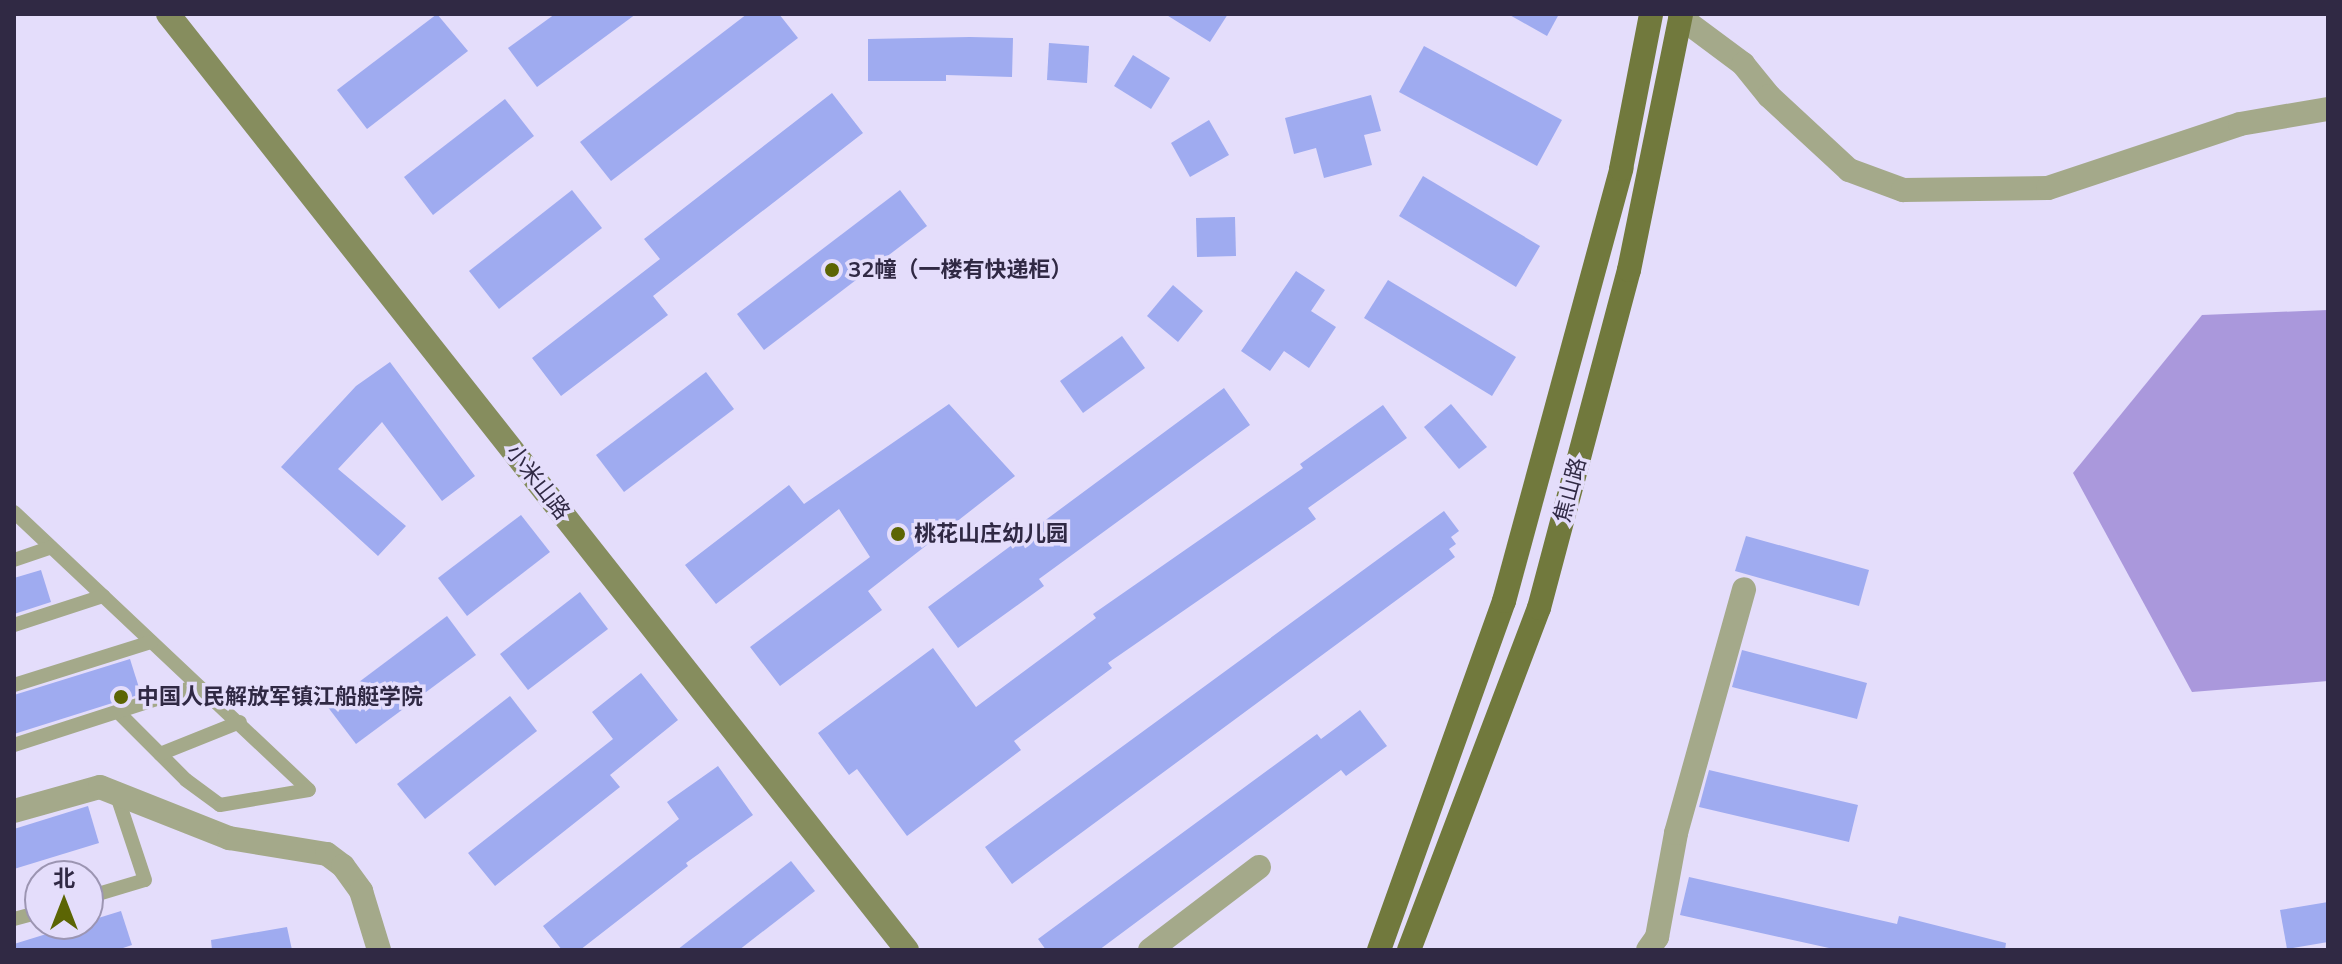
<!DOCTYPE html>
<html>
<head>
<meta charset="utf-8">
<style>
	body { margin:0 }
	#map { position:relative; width:2342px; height:964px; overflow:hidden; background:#e4ddfb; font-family:Mulish,"Noto Sans SC",sans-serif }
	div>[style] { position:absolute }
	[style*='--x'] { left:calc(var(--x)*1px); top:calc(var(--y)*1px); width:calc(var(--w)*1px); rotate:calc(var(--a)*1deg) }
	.forest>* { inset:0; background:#aa98dc }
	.building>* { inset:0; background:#9fabf0 }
	.lane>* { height:14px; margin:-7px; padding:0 7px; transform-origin:7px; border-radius:7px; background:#a4a98a }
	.street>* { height:24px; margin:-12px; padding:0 12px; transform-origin:12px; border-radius:12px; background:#a4a98a }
	.secondary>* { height:24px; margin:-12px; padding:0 12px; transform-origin:12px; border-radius:12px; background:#868d5e }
	.primary>* { height:24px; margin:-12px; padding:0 12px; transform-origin:12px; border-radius:12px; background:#71793d }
	.dots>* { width:22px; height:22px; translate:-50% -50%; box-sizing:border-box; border:4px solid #e4ddfb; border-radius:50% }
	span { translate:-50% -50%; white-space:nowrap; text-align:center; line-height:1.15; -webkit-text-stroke:7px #e4ddfb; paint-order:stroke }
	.poi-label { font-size:22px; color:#302944; font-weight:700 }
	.left { translate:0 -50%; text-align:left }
	.street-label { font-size:22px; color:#302944 }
	.frame { position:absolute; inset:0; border:16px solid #302944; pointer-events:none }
	.north { position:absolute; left:24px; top:860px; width:80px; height:80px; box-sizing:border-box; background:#e4ddfb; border:2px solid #9c95b2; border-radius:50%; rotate:0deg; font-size:22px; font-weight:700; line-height:32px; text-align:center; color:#302944 }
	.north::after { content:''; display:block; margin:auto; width:28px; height:36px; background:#5c6504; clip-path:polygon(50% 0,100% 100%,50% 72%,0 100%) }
</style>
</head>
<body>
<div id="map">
	<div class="forest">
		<i style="clip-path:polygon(2328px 310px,2328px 681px,2192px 692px,2073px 473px,2202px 315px)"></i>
	</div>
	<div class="building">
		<i style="clip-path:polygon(437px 14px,468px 51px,367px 129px,337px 90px)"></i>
		<i style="clip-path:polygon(555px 14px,636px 14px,537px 87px,508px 48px)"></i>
		<i style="clip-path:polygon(747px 14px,779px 14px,798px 38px,611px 181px,580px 142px)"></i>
		<i style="clip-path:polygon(1165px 14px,1228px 14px,1210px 42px)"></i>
		<i style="clip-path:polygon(1508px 14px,1559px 14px,1547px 36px)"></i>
		<i style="clip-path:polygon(970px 37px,1013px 38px,1012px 77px,946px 75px,946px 81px,868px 81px,868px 39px)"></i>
		<i style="clip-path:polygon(1049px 43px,1089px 46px,1087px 83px,1047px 80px)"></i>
		<i style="clip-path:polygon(1424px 46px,1562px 120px,1537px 166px,1399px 92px)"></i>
		<i style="clip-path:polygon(1133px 55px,1170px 78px,1151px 109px,1114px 86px)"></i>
		<i style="clip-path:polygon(832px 93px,863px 133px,653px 296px,668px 315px,561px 396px,532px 358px,660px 259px,644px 239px)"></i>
		<i style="clip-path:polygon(1371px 95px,1381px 131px,1364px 135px,1372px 165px,1324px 178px,1316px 148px,1294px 154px,1285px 118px)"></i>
		<i style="clip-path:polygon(505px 99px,534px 136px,433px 215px,404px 177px)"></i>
		<i style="clip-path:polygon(1209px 120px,1229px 155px,1190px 177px,1171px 143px)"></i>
		<i style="clip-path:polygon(1423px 176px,1540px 246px,1516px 287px,1399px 216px)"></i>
		<i style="clip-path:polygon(572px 190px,602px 228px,499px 309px,469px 271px)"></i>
		<i style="clip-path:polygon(900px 190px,927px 226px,764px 350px,737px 314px)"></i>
		<i style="clip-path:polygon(1235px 217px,1236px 256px,1197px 257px,1196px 218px)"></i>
		<i style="clip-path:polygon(1296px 271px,1325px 290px,1311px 311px,1336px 327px,1309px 368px,1284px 351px,1270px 371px,1241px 351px)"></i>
		<i style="clip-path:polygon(1388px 280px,1516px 357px,1492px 396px,1364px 318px)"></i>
		<i style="clip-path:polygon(1173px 285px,1203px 311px,1178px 342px,1147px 316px)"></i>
		<i style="clip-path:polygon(1122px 336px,1145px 368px,1083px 413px,1060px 381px)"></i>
		<i style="clip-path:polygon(390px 362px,475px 476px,442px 501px,382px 422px,338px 469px,406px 526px,378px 556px,281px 467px,356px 386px)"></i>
		<i style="clip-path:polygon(706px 372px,734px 409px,624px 492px,596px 455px)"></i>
		<i style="clip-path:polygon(1224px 388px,1250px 425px,1039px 579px,1044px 586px,958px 648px,928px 607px)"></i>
		<i style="clip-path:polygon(949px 404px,1015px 476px,868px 591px,882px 610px,780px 686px,750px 647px,870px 557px,839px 509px,716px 604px,685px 565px,789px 485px,804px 504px)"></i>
		<i style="clip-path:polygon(1451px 404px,1487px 447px,1459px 469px,1424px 427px)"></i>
		<i style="clip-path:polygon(1383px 405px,1407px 438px,1308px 508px,1316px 519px,1108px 663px,1112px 668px,1014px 741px,1021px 750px,907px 836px,857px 769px,849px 775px,818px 733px,933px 648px,976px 707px,1096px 618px,1093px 614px,1303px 468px,1300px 464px)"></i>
		<i style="clip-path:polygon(1444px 511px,1459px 531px,1451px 537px,1456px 544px,1449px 549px,1455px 557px,1012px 884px,985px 847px)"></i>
		<i style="clip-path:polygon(521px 515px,550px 552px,467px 616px,438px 578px)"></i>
		<i style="clip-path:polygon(1746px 536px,1869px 570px,1859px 606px,1735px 571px)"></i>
		<i style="clip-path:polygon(41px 570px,51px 602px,14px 614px,14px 578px)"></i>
		<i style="clip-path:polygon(580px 592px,608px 629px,528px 690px,500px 654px)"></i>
		<i style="clip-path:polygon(447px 616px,476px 655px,356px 744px,327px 706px)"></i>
		<i style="clip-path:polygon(1742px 650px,1867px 683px,1857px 719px,1732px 687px)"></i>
		<i style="clip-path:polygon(130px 659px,141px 694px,14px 734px,14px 695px)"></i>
		<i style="clip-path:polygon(641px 673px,678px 720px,610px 775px,620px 787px,495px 886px,468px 853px,613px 739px,592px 712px)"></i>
		<i style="clip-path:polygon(510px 696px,537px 731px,425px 819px,397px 784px)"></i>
		<i style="clip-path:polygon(1360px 710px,1387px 746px,1346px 776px,1341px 770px,1099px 950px,1046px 950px,1038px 939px,1317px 734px,1321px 739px)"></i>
		<i style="clip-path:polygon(718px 766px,753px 815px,686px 863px,688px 866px,580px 950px,562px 950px,543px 926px,679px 819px,667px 802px)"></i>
		<i style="clip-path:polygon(1709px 770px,1858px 805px,1849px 842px,1699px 807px)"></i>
		<i style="clip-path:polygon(88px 806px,99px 843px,14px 869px,14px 829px)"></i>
		<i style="clip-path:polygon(791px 861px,815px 891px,739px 950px,677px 950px)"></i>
		<i style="clip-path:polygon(1689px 877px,1897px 924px,1899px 916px,2006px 943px,2005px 950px,1838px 950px,1680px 915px)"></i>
		<i style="clip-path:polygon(2328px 902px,2328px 942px,2287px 949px,2280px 910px)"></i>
		<i style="clip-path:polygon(121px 911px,132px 945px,117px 950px,14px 950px,14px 944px)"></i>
		<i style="clip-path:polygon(287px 927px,292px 950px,212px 950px,211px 940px)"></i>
	</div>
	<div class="lane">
		<i style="--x:14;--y:512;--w:405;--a:43.3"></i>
		<i style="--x:14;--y:560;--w:39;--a:-19"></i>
		<i style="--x:14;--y:625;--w:94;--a:-18"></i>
		<i style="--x:14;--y:685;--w:144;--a:-17.4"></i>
		<i style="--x:118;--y:712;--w:96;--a:45"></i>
		<i style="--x:186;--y:780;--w:42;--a:36.3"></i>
		<i style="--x:220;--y:805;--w:90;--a:-9.6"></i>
		<i style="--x:14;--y:745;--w:192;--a:-17.9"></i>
		<i style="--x:160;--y:754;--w:86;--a:-21.8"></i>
		<i style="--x:88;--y:897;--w:59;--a:-16.6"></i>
		<i style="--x:145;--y:880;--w:92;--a:-108.4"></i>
		<i style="--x:14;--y:919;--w:27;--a:-15"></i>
	</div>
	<div class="street">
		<i style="--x:1680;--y:17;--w:79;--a:36.7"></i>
		<i style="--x:1743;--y:64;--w:41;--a:50.9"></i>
		<i style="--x:1769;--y:96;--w:109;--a:42.8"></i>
		<i style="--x:1849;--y:170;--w:58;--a:20.3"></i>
		<i style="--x:1903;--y:190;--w:145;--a:-0.8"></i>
		<i style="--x:2048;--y:188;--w:202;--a:-18.4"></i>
		<i style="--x:2240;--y:124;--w:89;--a:-9.7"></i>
		<i style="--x:14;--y:811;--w:89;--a:-15.6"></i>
		<i style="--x:100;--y:787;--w:139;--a:21.6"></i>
		<i style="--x:229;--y:838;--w:99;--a:9.3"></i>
		<i style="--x:327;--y:854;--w:20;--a:37"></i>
		<i style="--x:343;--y:866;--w:31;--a:54"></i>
		<i style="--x:361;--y:891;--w:62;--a:73"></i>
		<i style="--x:1150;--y:950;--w:137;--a:-37.3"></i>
		<i style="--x:1648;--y:950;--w:16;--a:-55"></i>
		<i style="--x:1657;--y:937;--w:106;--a:-79.6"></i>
		<i style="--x:1676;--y:833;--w:253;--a:-74.4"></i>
	</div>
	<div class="secondary">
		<i style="--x:168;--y:14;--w:1193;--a:51.71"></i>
	</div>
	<div class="primary">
		<i style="--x:1379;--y:950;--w:371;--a:-70.3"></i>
		<i style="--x:1504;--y:601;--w:448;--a:-74.8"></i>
		<i style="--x:1621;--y:169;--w:158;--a:-79"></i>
		<i style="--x:1409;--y:950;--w:366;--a:-69.2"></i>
		<i style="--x:1539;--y:608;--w:350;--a:-75.1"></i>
		<i style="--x:1629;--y:270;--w:261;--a:-78.5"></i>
	</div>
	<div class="dots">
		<i style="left:832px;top:270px;background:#5c6504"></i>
		<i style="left:898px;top:534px;background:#5c6504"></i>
		<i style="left:121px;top:697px;background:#5c6504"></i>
	</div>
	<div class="poi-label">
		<span class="left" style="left:848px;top:270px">32幢（一楼有快递柜）</span>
		<span class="left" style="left:914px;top:534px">桃花山庄幼儿园</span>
		<span class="left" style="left:137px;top:697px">中国人民解放军镇江船艇学院</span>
	</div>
	<div class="street-label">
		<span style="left:538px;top:482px;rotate:52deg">小米山路</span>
		<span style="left:1570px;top:490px;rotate:-75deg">焦山路</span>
	</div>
	<div class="frame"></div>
	<div class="north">北</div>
</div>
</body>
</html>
